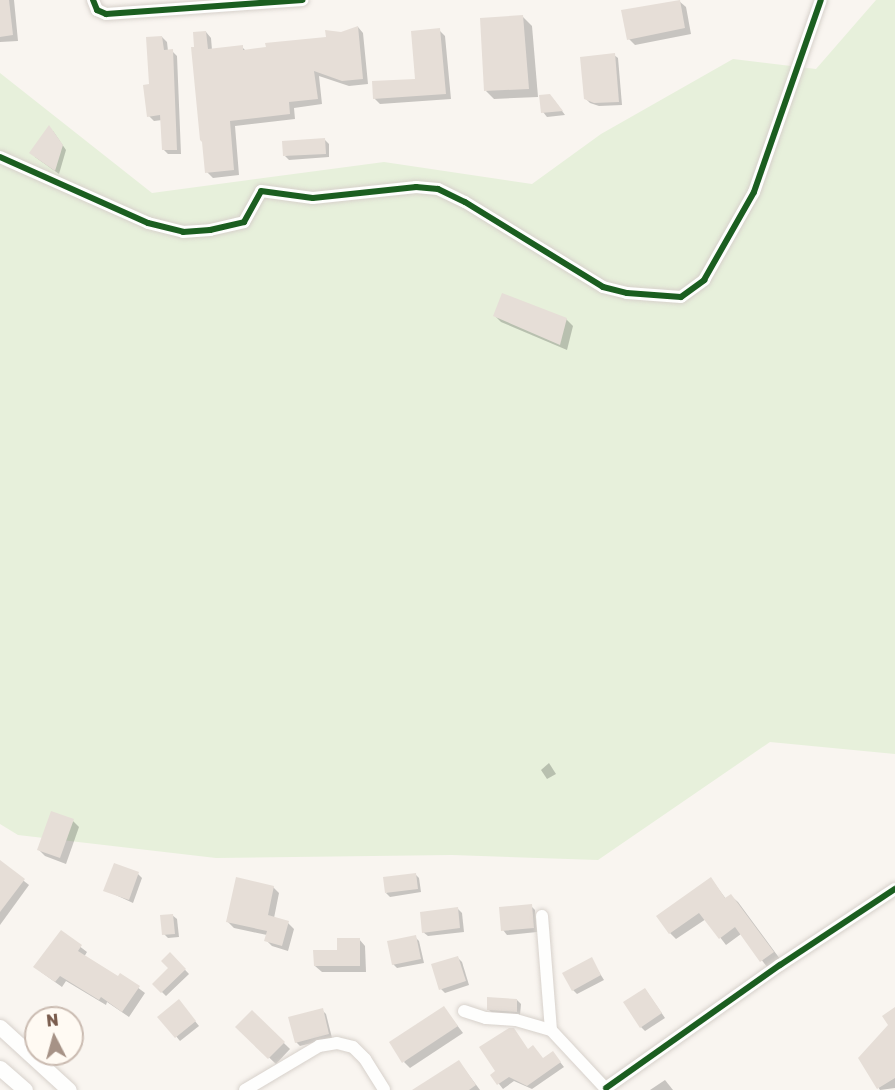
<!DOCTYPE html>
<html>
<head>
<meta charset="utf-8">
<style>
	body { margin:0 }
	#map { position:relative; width:895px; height:1090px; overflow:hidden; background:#f9f5f0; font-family:"Golos Text",sans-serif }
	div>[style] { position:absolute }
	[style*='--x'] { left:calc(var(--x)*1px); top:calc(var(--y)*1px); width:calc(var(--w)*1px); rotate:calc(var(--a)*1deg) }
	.green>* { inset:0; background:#e7f0db }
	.shadow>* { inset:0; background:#0003 }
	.building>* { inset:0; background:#e6ded7 }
	.roads { filter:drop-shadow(0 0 2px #d7d1cb) drop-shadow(0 0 2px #d7d1cb) }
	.minor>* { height:12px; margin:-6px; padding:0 6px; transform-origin:6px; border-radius:6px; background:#fefefd }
	.tertiary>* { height:15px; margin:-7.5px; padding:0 7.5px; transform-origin:7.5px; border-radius:7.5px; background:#fefefd }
	.cycleway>* { height:6px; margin:-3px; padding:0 3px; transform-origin:3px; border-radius:3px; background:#1b5e20 }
	span { translate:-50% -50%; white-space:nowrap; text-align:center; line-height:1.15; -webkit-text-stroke:5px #fffaf3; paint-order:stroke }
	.north { position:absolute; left:24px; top:1006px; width:60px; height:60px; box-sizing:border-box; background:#fffaf3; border:2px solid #cabbb1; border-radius:50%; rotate:354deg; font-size:16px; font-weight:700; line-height:24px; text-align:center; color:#7a5c4d }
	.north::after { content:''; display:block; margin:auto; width:21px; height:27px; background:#a69286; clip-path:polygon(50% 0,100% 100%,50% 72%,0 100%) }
</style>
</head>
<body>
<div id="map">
	<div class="green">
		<i style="clip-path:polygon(876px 0,895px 0,895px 754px,770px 742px,598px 860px,452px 855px,216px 858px,18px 835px,0 824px,0 73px,152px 193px,384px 162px,532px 184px,601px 134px,733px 59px,816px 69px)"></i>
	</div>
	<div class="shadow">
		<i style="clip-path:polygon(0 0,18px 0,14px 0,18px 41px,0 42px)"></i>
		<i style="clip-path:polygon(679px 1px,686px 7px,691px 34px,635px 45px,629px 39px)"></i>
		<i style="clip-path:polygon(523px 17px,532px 26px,538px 97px,494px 99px,486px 91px)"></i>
		<i style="clip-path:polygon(358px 27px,363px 33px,368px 84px,349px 86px,319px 76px,322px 104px,294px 108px,295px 119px,235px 126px,239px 175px,213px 178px,207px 172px,195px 48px,206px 32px,211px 38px,212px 50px,242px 47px,246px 51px,328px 39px)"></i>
		<i style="clip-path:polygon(439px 30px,445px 36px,451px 99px,380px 104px,374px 98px,417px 81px)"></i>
		<i style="clip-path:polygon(162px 37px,167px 42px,168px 51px,172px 51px,177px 56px,181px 154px,168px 154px,163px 149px,162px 120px,154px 121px,149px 116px,150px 86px)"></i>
		<i style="clip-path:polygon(614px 55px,618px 58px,622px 105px,599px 106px,590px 103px,586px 99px)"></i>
		<i style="clip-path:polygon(554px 100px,565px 115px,547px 117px,543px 112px)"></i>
		<i style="clip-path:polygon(53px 131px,66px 150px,59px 174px,35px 157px)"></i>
		<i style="clip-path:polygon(325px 140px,329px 144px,329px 157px,289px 160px,285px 156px)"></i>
		<i style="clip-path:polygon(494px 315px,566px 319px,573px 326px,567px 350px,501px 322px)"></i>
		<i style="clip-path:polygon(549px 763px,556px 774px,547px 779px,541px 770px)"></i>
		<i style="clip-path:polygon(73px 821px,79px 827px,66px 864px,45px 856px,39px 850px)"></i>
		<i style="clip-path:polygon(0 862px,29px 885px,0 925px)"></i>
		<i style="clip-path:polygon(138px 874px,142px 878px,133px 903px,105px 890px)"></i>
		<i style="clip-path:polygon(415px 874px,419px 878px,421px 892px,390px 897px,386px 893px)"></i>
		<i style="clip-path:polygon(711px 879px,726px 899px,731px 896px,738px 902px,780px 959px,768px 968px,741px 934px,726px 945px,706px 919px,676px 939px,670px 933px)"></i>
		<i style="clip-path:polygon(273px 887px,279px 893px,274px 918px,288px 923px,294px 929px,288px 951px,272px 946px,266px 940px,267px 935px,234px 928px,228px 922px)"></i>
		<i style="clip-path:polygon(531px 906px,535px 910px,537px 932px,507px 935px,503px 930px)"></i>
		<i style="clip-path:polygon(458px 909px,462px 913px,464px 932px,428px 936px,423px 932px)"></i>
		<i style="clip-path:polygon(172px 915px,177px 919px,179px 937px,168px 938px,164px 934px)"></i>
		<i style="clip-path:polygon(61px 932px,87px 952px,84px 957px,118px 978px,121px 975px,145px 993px,129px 1017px,107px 1002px,106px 1005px,66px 981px,62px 987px,41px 972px)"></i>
		<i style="clip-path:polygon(415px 937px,419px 941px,424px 963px,397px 968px,393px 964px)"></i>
		<i style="clip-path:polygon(359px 939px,365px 946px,366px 972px,322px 972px,315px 966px)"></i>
		<i style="clip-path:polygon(170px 954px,189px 974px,166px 996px,154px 984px,170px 968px)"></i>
		<i style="clip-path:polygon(458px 958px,462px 962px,469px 985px,445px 993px,441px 989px)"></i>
		<i style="clip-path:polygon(591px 959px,604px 980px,577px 994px,573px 990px)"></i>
		<i style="clip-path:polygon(645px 989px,665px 1018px,645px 1031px,641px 1027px)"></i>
		<i style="clip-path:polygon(517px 1000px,521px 1004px,520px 1015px,492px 1013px,488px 1009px)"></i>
		<i style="clip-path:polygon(182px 1005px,199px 1026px,180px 1041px,160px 1017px)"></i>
		<i style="clip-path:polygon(444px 1008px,463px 1033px,410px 1068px,404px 1062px)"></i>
		<i style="clip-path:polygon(895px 1008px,895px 1088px,880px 1090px,859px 1058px,890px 1025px)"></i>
		<i style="clip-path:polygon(322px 1010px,326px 1014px,332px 1038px,300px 1046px,296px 1042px)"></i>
		<i style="clip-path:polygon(252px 1012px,290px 1049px,276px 1064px,237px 1027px)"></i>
		<i style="clip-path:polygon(553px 1053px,564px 1067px,532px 1089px,514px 1081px,503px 1089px,492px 1075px,543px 1059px)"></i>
		<i style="clip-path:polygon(459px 1062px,480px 1090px,415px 1090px)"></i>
		<i style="clip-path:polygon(665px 1080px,673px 1090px,650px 1090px)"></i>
	</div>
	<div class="building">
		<i style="clip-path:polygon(0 0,9px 0,13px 35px,0 37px)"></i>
		<i style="clip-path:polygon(680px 0,685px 28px,627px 40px,621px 10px)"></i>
		<i style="clip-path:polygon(523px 15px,529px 89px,484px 91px,480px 18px)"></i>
		<i style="clip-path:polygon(358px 26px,363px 79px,342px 81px,314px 71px,318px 99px,289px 102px,290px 114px,230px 121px,234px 170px,205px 173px,202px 142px,200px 140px,191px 47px,194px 47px,193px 32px,206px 31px,208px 49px,243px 45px,243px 50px,266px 47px,265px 43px,326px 37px,325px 30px,341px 32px)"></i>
		<i style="clip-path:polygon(440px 28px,446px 94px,373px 99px,372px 81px,415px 79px,411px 31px)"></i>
		<i style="clip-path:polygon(162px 36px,164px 50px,173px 49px,177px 150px,162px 150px,160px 115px,147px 117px,143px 85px,149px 84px,146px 37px)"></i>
		<i style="clip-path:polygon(615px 53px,619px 102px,594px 103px,584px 99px,580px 57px)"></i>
		<i style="clip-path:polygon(550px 94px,563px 111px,541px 113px,539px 95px)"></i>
		<i style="clip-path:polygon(49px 125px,63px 145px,55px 171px,29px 153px)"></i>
		<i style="clip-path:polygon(325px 138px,326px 154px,283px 156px,282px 141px)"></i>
		<i style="clip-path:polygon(502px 293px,567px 318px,560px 345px,493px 316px)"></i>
		<i style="clip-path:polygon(51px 811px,74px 819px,60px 858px,37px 850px)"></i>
		<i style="clip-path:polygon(0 860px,25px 879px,0 912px)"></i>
		<i style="clip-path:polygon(114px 863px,139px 872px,129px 900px,103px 891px)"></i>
		<i style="clip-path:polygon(416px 873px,418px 889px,385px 893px,383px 877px)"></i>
		<i style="clip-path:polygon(236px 877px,274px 886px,268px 915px,289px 921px,282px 946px,264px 941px,267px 931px,226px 922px)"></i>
		<i style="clip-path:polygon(711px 877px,725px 898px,731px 894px,774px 952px,760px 962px,735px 927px,719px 939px,699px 913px,669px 934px,656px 916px)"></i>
		<i style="clip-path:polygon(532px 904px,534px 928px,501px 931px,499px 907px)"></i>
		<i style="clip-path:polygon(458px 907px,460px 928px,422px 933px,420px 912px)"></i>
		<i style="clip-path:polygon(173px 914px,175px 934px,162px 935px,160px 915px)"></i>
		<i style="clip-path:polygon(61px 930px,82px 945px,78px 951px,118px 976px,120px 973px,140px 986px,122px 1012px,101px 997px,99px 1000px,60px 976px,55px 982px,33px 967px)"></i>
		<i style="clip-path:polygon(416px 935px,421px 959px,392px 965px,387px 941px)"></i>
		<i style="clip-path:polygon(337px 938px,360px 938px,360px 966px,314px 966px,313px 950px,337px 950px)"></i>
		<i style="clip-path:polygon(170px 952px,186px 969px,161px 993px,152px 984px,168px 968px,161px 961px)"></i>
		<i style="clip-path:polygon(458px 956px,466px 981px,439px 990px,431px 964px)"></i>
		<i style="clip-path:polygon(592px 957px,601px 975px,572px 991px,562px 973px)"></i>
		<i style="clip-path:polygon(645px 988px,662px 1013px,640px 1028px,623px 1002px)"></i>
		<i style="clip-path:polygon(487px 997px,517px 999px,517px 1012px,487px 1010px)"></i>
		<i style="clip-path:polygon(179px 999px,196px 1021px,175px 1038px,157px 1017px)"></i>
		<i style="clip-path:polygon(444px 1006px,458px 1026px,402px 1063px,389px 1042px)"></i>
		<i style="clip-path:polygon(895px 1007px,895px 1078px,877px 1089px,858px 1058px,888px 1025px,882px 1016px)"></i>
		<i style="clip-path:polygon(323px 1008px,329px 1034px,295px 1043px,288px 1017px)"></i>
		<i style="clip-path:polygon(252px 1010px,285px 1042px,268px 1059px,235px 1027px)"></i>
		<i style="clip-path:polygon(509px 1028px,514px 1028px,528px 1049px,533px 1045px,543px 1058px,553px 1051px,561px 1062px,527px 1086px,509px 1077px,497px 1085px,490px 1075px,495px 1071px,479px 1047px)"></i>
		<i style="clip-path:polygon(459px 1060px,476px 1085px,469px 1090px,412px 1090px)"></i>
	</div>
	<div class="roads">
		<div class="minor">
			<i style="--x:93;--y:0;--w:11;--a:68"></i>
			<i style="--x:97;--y:10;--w:10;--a:24"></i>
			<i style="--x:106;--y:14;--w:197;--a:-4.1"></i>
			<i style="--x:0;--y:157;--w:162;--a:24"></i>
			<i style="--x:148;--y:223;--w:36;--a:14"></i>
			<i style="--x:183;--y:232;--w:27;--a:-4"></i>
			<i style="--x:210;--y:230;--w:35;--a:-13"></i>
			<i style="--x:244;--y:222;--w:35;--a:-61"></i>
			<i style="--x:261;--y:191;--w:52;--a:7.7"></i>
			<i style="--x:313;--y:198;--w:104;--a:-6.1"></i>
			<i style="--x:416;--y:187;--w:22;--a:5"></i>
			<i style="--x:438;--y:189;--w:30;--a:26"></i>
			<i style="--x:465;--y:202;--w:162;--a:31.6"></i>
			<i style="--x:603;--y:287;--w:25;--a:14"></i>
			<i style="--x:627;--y:293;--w:54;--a:4.2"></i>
			<i style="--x:681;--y:297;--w:29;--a:-36"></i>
			<i style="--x:704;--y:280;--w:101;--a:-60.4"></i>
			<i style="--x:754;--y:192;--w:203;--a:-70.8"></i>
			<i style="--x:542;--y:916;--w:114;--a:85.5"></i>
			<i style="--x:464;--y:1011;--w:23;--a:18"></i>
			<i style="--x:486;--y:1018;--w:30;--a:4"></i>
			<i style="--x:516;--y:1020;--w:36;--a:16"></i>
			<i style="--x:551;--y:1030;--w:82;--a:47"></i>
			<i style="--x:606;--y:1088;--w:213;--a:-35.3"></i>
			<i style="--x:780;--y:965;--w:138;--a:-33.5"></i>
			<i style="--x:245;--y:1090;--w:86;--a:-30.7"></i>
			<i style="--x:319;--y:1046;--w:18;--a:-9"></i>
			<i style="--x:337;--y:1043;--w:16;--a:14"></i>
			<i style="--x:353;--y:1047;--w:17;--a:45"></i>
			<i style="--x:365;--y:1059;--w:36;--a:58"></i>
		</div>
		<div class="tertiary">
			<i style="--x:0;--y:1027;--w:93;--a:42.4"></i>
			<i style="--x:0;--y:1068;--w:33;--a:41"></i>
		</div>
	</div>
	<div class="cycleway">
		<i style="--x:93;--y:0;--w:11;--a:68"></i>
		<i style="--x:97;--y:10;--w:10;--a:24"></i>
		<i style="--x:106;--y:14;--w:197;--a:-4.1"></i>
		<i style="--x:0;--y:157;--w:162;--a:24"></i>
		<i style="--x:148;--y:223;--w:36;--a:14"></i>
		<i style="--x:183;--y:232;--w:27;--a:-4"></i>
		<i style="--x:210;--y:230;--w:35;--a:-13"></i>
		<i style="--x:244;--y:222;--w:35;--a:-61"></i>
		<i style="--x:261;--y:191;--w:52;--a:7.7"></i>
		<i style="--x:313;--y:198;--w:104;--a:-6.1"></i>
		<i style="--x:416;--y:187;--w:22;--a:5"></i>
		<i style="--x:438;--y:189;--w:30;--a:26"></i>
		<i style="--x:465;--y:202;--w:162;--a:31.6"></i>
		<i style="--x:603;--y:287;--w:25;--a:14"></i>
		<i style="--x:627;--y:293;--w:54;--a:4.2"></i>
		<i style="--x:681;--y:297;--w:29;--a:-36"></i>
		<i style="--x:704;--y:280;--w:101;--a:-60.4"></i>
		<i style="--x:754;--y:192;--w:203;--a:-70.8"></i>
		<i style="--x:606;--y:1088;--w:213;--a:-35.3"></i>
		<i style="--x:780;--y:965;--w:138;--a:-33.5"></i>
	</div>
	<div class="north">N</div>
</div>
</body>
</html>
